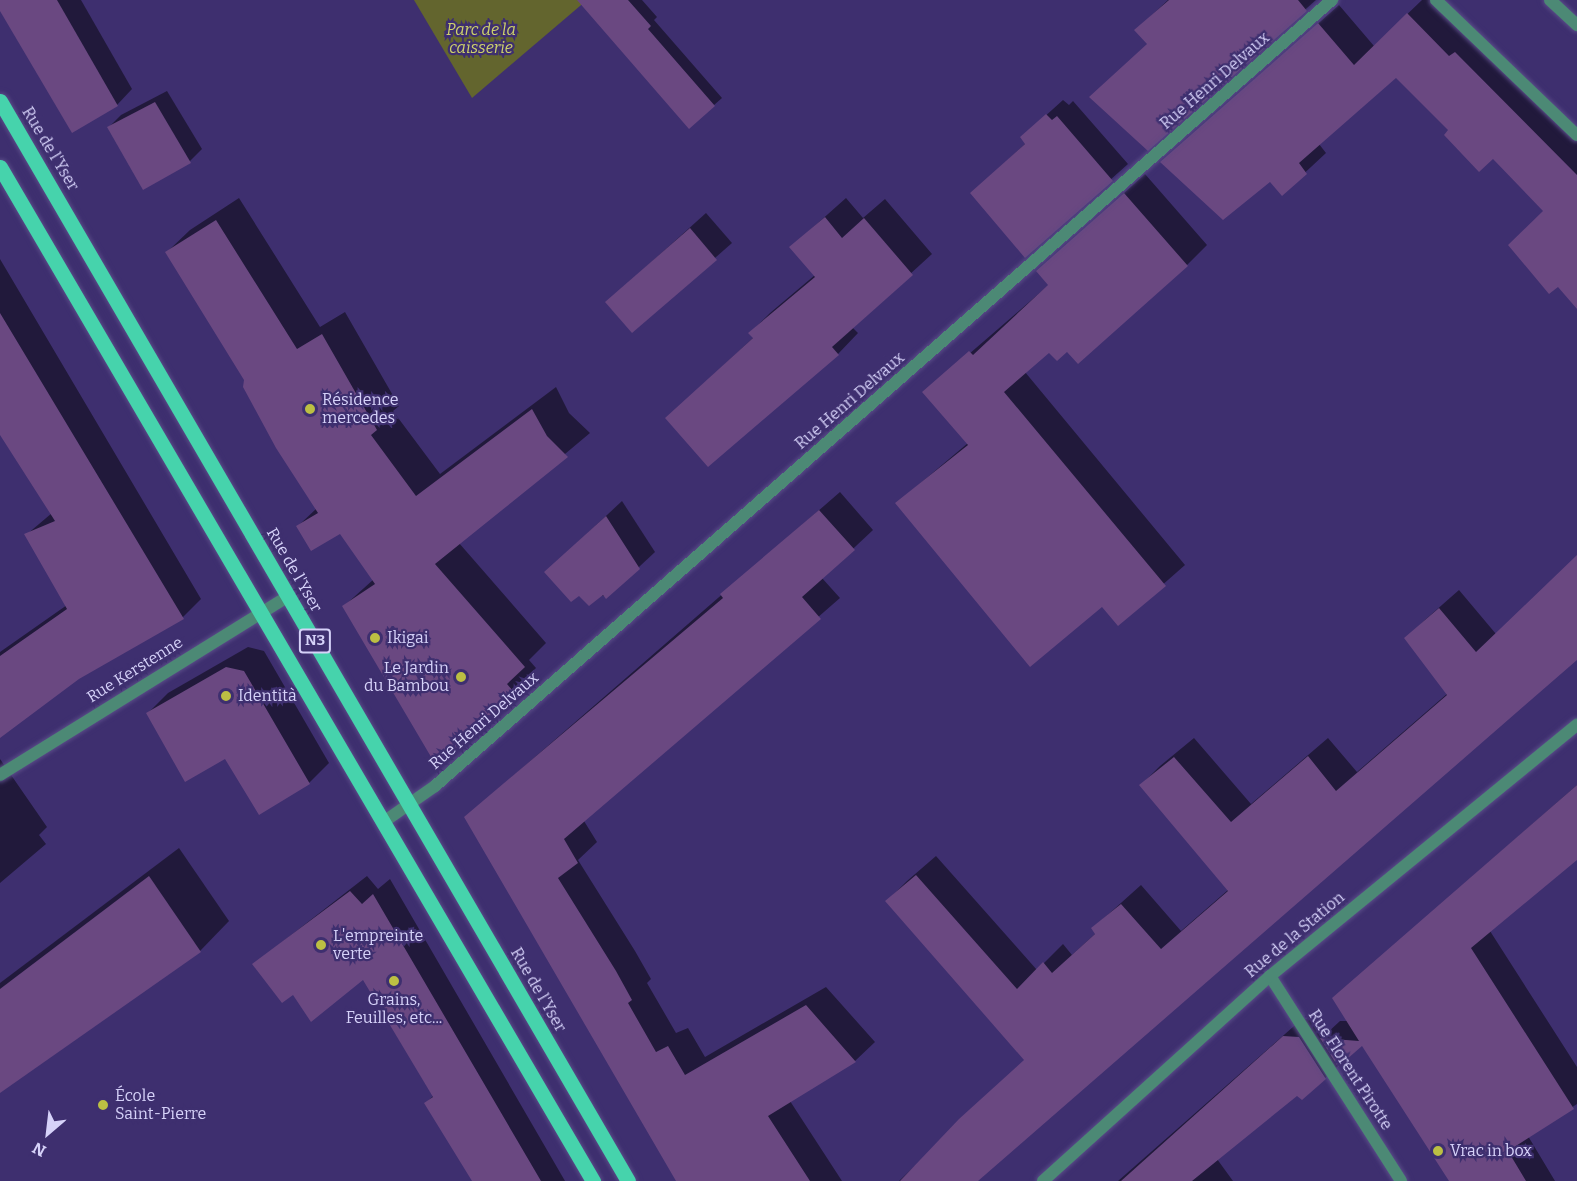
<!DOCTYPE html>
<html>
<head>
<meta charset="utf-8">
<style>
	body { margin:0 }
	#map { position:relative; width:1577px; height:1181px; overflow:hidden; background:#3e2f6f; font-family:Bitter,serif }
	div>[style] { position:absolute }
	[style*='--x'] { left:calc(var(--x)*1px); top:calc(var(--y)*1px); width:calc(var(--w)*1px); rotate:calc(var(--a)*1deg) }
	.green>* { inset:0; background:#63652e }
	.shadow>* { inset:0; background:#0007 }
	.building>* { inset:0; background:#6a4881 }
	.roads { filter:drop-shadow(0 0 2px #594c88) drop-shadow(0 0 2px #594c88) }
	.service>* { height:12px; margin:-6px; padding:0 6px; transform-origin:6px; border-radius:6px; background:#4c8975 }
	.minor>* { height:12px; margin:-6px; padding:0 6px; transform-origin:6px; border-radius:6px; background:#4c8975 }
	.tertiary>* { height:12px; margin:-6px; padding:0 6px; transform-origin:6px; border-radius:6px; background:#4c8975 }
	.primary>* { height:15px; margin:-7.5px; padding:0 7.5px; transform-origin:7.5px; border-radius:7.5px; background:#46d3ac }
	.dots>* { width:16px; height:16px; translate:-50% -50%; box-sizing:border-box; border:3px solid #3e2f6f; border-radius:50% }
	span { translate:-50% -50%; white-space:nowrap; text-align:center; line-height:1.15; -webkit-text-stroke:4.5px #3e2f6f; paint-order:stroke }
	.shield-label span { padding:2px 4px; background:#3e2f6f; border:2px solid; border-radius:4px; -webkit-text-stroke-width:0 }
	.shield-label { font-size:15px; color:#d6d2f9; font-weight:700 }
	.park-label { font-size:16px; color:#ced26b; font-style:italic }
	.street-label { font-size:16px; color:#d6d2f9 }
	.poi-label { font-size:16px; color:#d6d2f9 }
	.left { translate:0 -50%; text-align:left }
	.right { translate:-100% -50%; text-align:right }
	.north { position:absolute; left:18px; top:1103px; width:60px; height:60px; -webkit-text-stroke:4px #3e2f6f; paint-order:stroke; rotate:208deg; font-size:16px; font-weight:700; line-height:24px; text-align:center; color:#d6d2f9 }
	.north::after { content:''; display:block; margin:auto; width:21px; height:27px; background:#d6d2f9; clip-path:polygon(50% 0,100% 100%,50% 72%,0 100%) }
</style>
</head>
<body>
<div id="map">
	<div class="green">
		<i style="clip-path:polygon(414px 0,587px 0,472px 98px)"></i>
	</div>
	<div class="shadow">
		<i style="clip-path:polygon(0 0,81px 0,132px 89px,117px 105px,0 8px)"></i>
		<i style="clip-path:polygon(595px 0,642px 0,657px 17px,654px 20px,722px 98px,689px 127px)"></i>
		<i style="clip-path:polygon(1168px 0,1316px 0,1148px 149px,1148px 44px,1136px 30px)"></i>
		<i style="clip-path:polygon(1422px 0,1433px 0,1577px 136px,1577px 306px,1545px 211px,1493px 157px,1450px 130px,1397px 76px,1319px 144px,1326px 153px,1282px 194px,1270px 180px,1162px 162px,1339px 5px,1374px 46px)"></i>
		<i style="clip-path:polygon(167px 91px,202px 149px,190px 161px,144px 188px,109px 127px,121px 115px)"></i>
		<i style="clip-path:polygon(1063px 100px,1069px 105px,1073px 101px,1128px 164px,1025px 256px,972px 193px,1026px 143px,1022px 137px)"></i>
		<i style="clip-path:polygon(1145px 174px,1207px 245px,1187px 265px,1067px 350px,1049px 351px,1025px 372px,1185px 565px,1118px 624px,1102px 605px,897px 503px,968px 443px,925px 392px,1050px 284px,1038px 271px)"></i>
		<i style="clip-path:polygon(239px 198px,320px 327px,345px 312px,399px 406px,393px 411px,440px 474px,556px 387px,569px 413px,590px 433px,459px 543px,546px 643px,529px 660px,536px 668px,437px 765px,344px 606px,374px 579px,341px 532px,298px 526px,317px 508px,245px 380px,167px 252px,190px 230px)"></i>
		<i style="clip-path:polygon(846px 198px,863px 218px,885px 199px,932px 254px,852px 327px,858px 333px,838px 354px,708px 465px,667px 418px,754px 337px,750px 333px,770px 313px,815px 275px,791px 247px)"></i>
		<i style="clip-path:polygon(706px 213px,732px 243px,632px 331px,607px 302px)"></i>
		<i style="clip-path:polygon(0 259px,201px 599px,183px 617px,78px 678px,0 735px,0 652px,67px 605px,26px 535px,52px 513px,0 432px)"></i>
		<i style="clip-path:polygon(840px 492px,873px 530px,822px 578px,840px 598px,584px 821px,597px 842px,578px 860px,635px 951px,651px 979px,647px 983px,676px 1033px,688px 1028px,705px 1057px,826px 987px,875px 1042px,855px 1061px,790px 1101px,842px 1181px,679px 1181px,466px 817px)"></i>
		<i style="clip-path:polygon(622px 501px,655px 552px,639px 567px,606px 597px,546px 572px)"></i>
		<i style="clip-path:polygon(1577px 557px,1577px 657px,975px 1181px,899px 1181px,1026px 1060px,887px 901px,907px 881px,936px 856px,1037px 970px,1063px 944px,1072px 955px,1096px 933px,1093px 928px,1141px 885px,1181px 931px,1228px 890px,1141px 785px,1160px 766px,1194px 738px,1251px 804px,1328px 738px,1357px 772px,1448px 693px,1406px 638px,1426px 619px,1459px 590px,1496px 634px)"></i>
		<i style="clip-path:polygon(248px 647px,264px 651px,329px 763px,309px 783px,148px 713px,168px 693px)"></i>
		<i style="clip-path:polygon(0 759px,47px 827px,39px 835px,46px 844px,0 883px)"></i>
		<i style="clip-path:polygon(1577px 785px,1577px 859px,1490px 931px,1577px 1067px,1577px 1104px,1528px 1136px,1555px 1181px,1451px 1181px,1363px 1043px,1325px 1078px,1297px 1094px,1217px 1159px,1233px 1181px,1118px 1181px,1302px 1019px,1317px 1020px,1326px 1034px,1340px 1021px,1348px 1021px,1334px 998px)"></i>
		<i style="clip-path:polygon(179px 848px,229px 921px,200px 951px,0 1091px,0 983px)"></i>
		<i style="clip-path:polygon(367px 876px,378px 889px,390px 879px,565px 1181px,475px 1181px,426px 1103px,433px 1096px,363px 978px,293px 993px,254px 964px)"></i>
	</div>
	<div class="building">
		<i style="clip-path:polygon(0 0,57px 0,118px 106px,72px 133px,0 11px)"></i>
		<i style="clip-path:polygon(577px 0,628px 0,651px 26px,648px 29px,715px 106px,689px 129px)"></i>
		<i style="clip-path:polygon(1169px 0,1298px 0,1307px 11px,1148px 151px,1089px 97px,1147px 44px,1134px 30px)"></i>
		<i style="clip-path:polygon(1407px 13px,1449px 56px,1455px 52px,1577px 175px,1577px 309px,1558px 287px,1549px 294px,1508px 245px,1543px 211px,1493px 159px,1479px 172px,1444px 135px,1448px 130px,1396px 78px,1299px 163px,1307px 174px,1282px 196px,1270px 182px,1223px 220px,1160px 162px,1318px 23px,1354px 65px)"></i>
		<i style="clip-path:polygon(155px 102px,191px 163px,143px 190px,107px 127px)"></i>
		<i style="clip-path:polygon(1046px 114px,1052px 120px,1057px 116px,1113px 181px,1025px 258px,970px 193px,1025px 144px,1020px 137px)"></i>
		<i style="clip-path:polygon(1124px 193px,1188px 266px,1078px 364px,1067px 352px,1057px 361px,1049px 353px,1004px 392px,1166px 586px,1118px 626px,1102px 607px,1030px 667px,895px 503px,968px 445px,922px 392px,969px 351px,973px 355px,1048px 285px,1036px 271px)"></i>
		<i style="clip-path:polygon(825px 217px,842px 238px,864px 218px,913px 275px,832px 347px,839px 355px,708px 467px,665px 418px,753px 338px,748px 333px,815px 277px,789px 247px)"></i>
		<i style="clip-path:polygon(216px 220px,297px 349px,322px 334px,377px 430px,371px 435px,416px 496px,532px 409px,547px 436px,568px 457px,435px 564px,525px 667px,507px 684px,514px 692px,437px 767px,342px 606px,375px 584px,340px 534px,311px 551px,296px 526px,318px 513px,276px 448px,243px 387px,244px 380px,165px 252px)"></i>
		<i style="clip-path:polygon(690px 228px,717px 260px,632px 333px,605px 302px)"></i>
		<i style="clip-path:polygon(0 313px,184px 619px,79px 679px,0 738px,0 656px,67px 609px,24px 534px,55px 521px,0 435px)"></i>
		<i style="clip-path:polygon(819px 510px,855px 550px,802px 597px,821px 619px,564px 839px,578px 863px,558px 878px,616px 971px,632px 1000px,628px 1003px,656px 1052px,668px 1046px,685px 1075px,806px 1005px,856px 1062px,768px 1116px,810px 1181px,676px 1181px,464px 817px,723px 598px,720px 594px)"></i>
		<i style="clip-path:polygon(606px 516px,640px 569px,606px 599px,603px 595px,589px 606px,579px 596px,571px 602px,544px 572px)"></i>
		<i style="clip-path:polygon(1577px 555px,1577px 660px,978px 1181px,900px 1181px,959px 1119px,1024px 1060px,885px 901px,916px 875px,1017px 989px,1043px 962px,1052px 973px,1095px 934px,1091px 928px,1121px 904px,1161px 949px,1228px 891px,1139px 785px,1174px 757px,1231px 822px,1308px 756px,1336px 791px,1447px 695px,1404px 638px,1439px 608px,1476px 652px)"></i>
		<i style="clip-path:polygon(226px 667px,244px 671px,310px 784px,259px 815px,225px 759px,185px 782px,146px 713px)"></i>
		<i style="clip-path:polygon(1577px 785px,1577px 860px,1471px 948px,1574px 1109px,1508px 1151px,1526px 1181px,1449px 1181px,1362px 1046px,1338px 1067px,1320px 1038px,1359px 1041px,1332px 998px)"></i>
		<i style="clip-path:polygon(149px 876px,201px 952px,0 1093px,0 989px)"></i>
		<i style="clip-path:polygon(350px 891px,362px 904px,373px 894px,541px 1181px,472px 1181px,424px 1103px,433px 1097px,363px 980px,311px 1022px,293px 995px,282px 1003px,252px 964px)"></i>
		<i style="clip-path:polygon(1283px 1036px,1299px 1037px,1326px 1079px,1302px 1100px,1297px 1096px,1192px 1181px,1121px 1181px)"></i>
	</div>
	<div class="roads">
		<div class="service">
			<i style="--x:1550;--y:0;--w:37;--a:43"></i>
		</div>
		<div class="minor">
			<i style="--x:1436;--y:0;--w:195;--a:43.8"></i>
			<i style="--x:0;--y:775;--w:340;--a:-31.8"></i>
			<i style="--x:385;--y:821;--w:61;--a:-35"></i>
			<i style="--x:435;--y:786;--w:1193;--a:-41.23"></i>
			<i style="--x:1270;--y:976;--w:243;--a:57.4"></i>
		</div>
		<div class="tertiary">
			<i style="--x:1043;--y:1181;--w:306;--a:-42.1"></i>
			<i style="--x:1270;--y:976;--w:397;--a:-39.3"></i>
		</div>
		<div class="primary">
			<i style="--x:0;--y:101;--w:1249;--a:59.82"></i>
			<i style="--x:0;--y:167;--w:1175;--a:59.68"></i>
		</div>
	</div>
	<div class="dots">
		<i style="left:310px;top:409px;background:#bcbf43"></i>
		<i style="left:375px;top:638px;background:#bcbf43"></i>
		<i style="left:461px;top:677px;background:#bcbf43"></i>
		<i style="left:226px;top:696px;background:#bcbf43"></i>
		<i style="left:321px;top:945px;background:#bcbf43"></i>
		<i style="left:394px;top:981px;background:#bcbf43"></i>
		<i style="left:103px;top:1105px;background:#bcbf43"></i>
		<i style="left:1438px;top:1151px;background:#bcbf43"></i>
	</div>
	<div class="shield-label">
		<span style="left:315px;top:641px">N3</span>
	</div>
	<div class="park-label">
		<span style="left:481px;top:39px">Parc de la<br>caisserie</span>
	</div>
	<div class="street-label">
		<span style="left:1215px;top:81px;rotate:-41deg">Rue Henri Delvaux</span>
		<span style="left:50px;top:149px;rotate:59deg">Rue de l'Yser</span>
		<span style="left:850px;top:401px;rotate:-41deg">Rue Henri Delvaux</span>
		<span style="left:294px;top:570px;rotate:60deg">Rue de l'Yser</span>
		<span style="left:135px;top:670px;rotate:-32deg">Rue Kerstenne</span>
		<span style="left:484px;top:721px;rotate:-41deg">Rue Henri Delvaux</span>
		<span style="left:1295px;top:935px;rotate:-40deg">Rue de la Station</span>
		<span style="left:538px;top:990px;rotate:60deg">Rue de l'Yser</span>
		<span style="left:1350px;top:1070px;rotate:57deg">Rue Florent Pirotte</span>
	</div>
	<div class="poi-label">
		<span class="left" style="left:322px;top:409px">Résidence<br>mercedes</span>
		<span class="left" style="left:387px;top:638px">Ikigai</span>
		<span class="right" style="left:449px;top:677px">Le Jardin<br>du Bambou</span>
		<span class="left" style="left:238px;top:696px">Identità</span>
		<span class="left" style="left:333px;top:945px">L'empreinte<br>verte</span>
		<span style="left:394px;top:1009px">Grains,<br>Feuilles, etc...</span>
		<span class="left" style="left:115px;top:1105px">École<br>Saint-Pierre</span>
		<span class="left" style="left:1450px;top:1151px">Vrac in box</span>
	</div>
	<div class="north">N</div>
</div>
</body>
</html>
